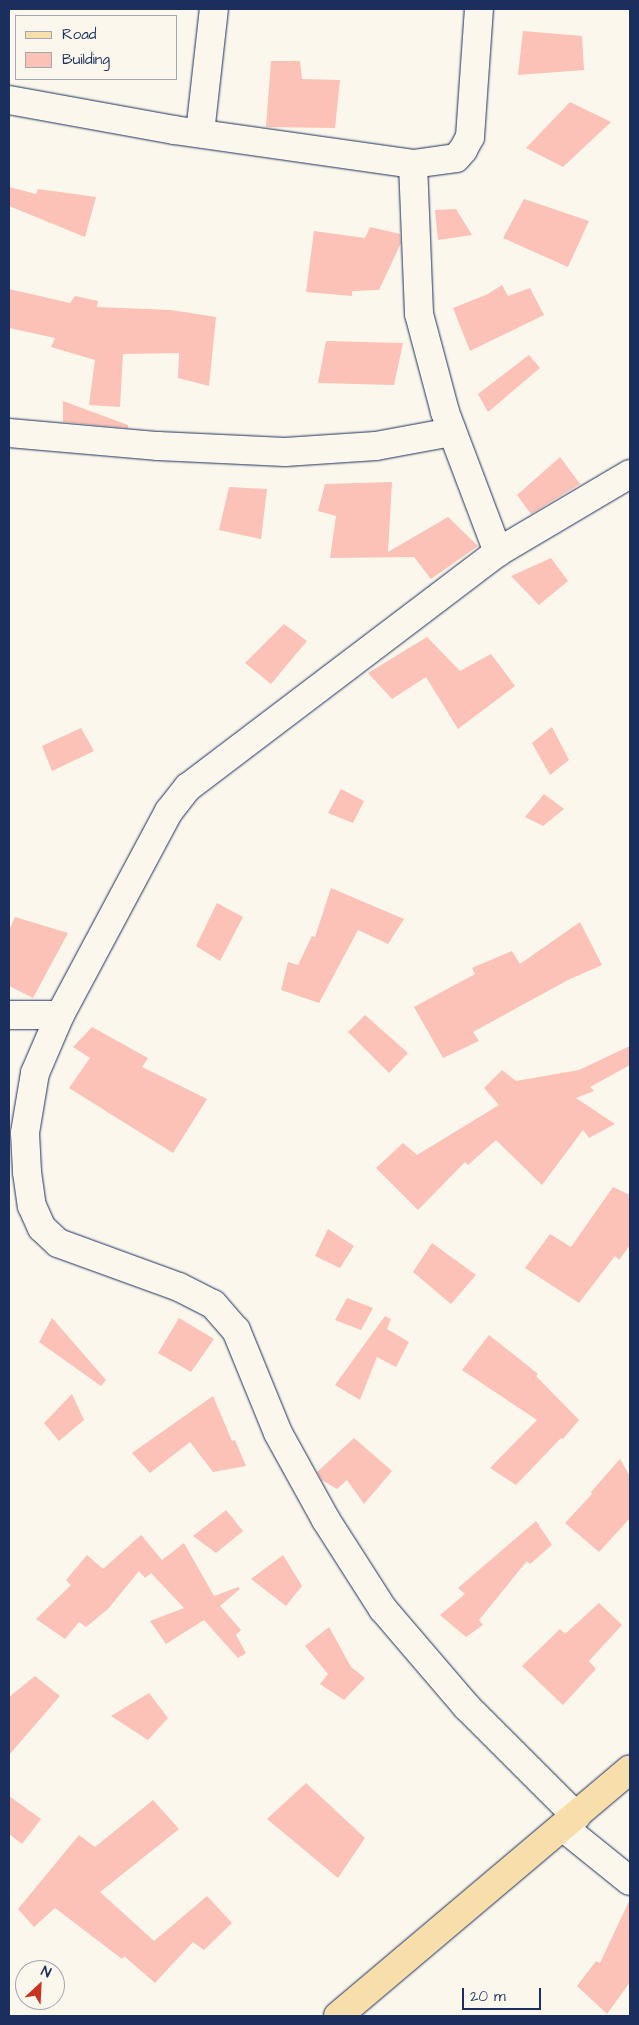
<!DOCTYPE html>
<html>
<head>
<meta charset="utf-8">
<style>
	body { margin:0 }
	#map { position:relative; width:639px; height:2025px; overflow:hidden; background:#fbf7ec; font-family:"Architects Daughter",sans-serif }
	div>[style] { position:absolute }
	[style*='--x'] { left:calc(var(--x)*1px); top:calc(var(--y)*1px); width:calc(var(--w)*1px); rotate:calc(var(--a)*1deg) }
	.building>* { inset:0; background:#fcc1b7 }
	.roads { filter:drop-shadow(0 0 1px #1b2f5e) drop-shadow(0 0 1px #1b2f5e) }
	.street>* { height:28px; margin:-14px; padding:0 14px; transform-origin:14px; border-radius:14px; background:#fbf7ec }
	.primary>* { height:28px; margin:-14px; padding:0 14px; transform-origin:14px; border-radius:14px; background:#f8deab }
	span { translate:-50% -50%; white-space:nowrap; text-align:center; line-height:1.15; -webkit-text-stroke:5px #fbf7ec; paint-order:stroke }
	.frame { position:absolute; inset:0; border:10px solid #1b2f5e; pointer-events:none }
	.legend { position:absolute; left:15px; top:15px; width:162px; height:65px; box-sizing:border-box; background:#fbf7ec; border:1px solid #a1a7b3; margin:0; padding:6px 9px; list-style:none; font-size:15px; color:#1b2f5e }
	.legend li { display:flex; align-items:center; gap:10px; height:25px }
	.legend b { width:25px; border:1px solid #a1a7b3 }
	.north { position:absolute; left:15px; top:1960px; width:50px; height:50px; box-sizing:border-box; background:#fbf7ec; border:1px solid #a1a7b3; border-radius:50%; rotate:25deg; font-size:14px; font-weight:700; line-height:20px; text-align:center; color:#1b2f5e }
	.north::after { content:''; display:block; margin:auto; width:18px; height:22px; background:#c8321e; clip-path:polygon(50% 0,100% 100%,50% 72%,0 100%) }
	.scale { position:absolute; left:462px; top:1988px; width:79px; height:22px; box-sizing:border-box; border:2px solid #1b2f5e; border-top:0; padding-left:6px; font-size:15px; line-height:18px; white-space:nowrap; color:#1b2f5e; -webkit-text-stroke:4px #fbf7ec; paint-order:stroke }
</style>
</head>
<body>
<div id="map">
	<div class="building">
		<i style="clip-path:polygon(523px 31px,582px 36px,584px 70px,518px 75px)"></i>
		<i style="clip-path:polygon(271px 61px,300px 61px,302px 79px,340px 80px,335px 128px,266px 127px)"></i>
		<i style="clip-path:polygon(570px 102px,611px 122px,563px 167px,526px 148px)"></i>
		<i style="clip-path:polygon(9px 187px,36px 194px,38px 189px,96px 197px,85px 237px,9px 206px)"></i>
		<i style="clip-path:polygon(524px 199px,589px 221px,568px 267px,503px 238px)"></i>
		<i style="clip-path:polygon(456px 209px,472px 235px,438px 240px,435px 210px)"></i>
		<i style="clip-path:polygon(370px 227px,400px 234px,401px 243px,379px 290px,352px 291px,352px 296px,306px 292px,314px 231px,365px 238px)"></i>
		<i style="clip-path:polygon(502px 285px,508px 296px,530px 288px,544px 315px,470px 351px,453px 308px,488px 294px)"></i>
		<i style="clip-path:polygon(9px 289px,70px 303px,75px 296px,98px 301px,97px 307px,171px 310px,216px 317px,209px 386px,178px 378px,179px 353px,123px 354px,120px 407px,89px 405px,95px 360px,51px 347px,55px 338px,9px 328px)"></i>
		<i style="clip-path:polygon(326px 341px,403px 343px,394px 385px,318px 383px)"></i>
		<i style="clip-path:polygon(529px 355px,540px 368px,488px 412px,478px 394px)"></i>
		<i style="clip-path:polygon(63px 401px,128px 425px,128px 428px,63px 422px)"></i>
		<i style="clip-path:polygon(560px 457px,580px 484px,531px 514px,517px 495px)"></i>
		<i style="clip-path:polygon(392px 482px,388px 552px,448px 517px,478px 546px,431px 579px,414px 557px,330px 558px,336px 516px,318px 511px,325px 484px)"></i>
		<i style="clip-path:polygon(229px 487px,267px 489px,261px 539px,219px 530px)"></i>
		<i style="clip-path:polygon(551px 558px,568px 581px,539px 605px,511px 576px)"></i>
		<i style="clip-path:polygon(284px 624px,307px 641px,271px 684px,245px 663px)"></i>
		<i style="clip-path:polygon(427px 637px,460px 671px,491px 654px,515px 686px,458px 729px,426px 677px,392px 699px,368px 673px)"></i>
		<i style="clip-path:polygon(552px 727px,569px 760px,550px 775px,532px 743px)"></i>
		<i style="clip-path:polygon(81px 728px,94px 751px,52px 771px,42px 746px)"></i>
		<i style="clip-path:polygon(341px 789px,364px 801px,353px 823px,328px 813px)"></i>
		<i style="clip-path:polygon(544px 794px,564px 809px,543px 826px,525px 817px)"></i>
		<i style="clip-path:polygon(331px 888px,404px 919px,388px 944px,358px 930px,319px 1003px,281px 990px,288px 962px,298px 965px,312px 936px,315px 937px)"></i>
		<i style="clip-path:polygon(217px 903px,243px 917px,220px 961px,196px 946px)"></i>
		<i style="clip-path:polygon(15px 917px,68px 933px,33px 998px,9px 986px,9px 930px)"></i>
		<i style="clip-path:polygon(580px 922px,602px 965px,568px 980px,473px 1032px,479px 1041px,443px 1058px,414px 1007px,475px 974px,472px 968px,512px 951px,520px 964px)"></i>
		<i style="clip-path:polygon(365px 1015px,408px 1053px,389px 1073px,348px 1032px)"></i>
		<i style="clip-path:polygon(92px 1027px,148px 1058px,142px 1067px,207px 1099px,173px 1153px,69px 1088px,90px 1058px,73px 1047px)"></i>
		<i style="clip-path:polygon(630px 1046px,630px 1065px,590px 1087px,594px 1091px,576px 1098px,615px 1124px,589px 1138px,583px 1130px,542px 1185px,496px 1140px,468px 1165px,465px 1162px,418px 1210px,376px 1168px,403px 1143px,417px 1155px,499px 1105px,484px 1088px,502px 1070px,516px 1081px,579px 1070px)"></i>
		<i style="clip-path:polygon(613px 1187px,630px 1195px,630px 1245px,619px 1260px,615px 1256px,579px 1303px,525px 1268px,550px 1234px,571px 1247px)"></i>
		<i style="clip-path:polygon(328px 1229px,354px 1246px,340px 1268px,315px 1256px)"></i>
		<i style="clip-path:polygon(432px 1243px,476px 1275px,451px 1304px,413px 1272px)"></i>
		<i style="clip-path:polygon(347px 1298px,373px 1308px,361px 1330px,335px 1320px)"></i>
		<i style="clip-path:polygon(385px 1316px,391px 1319px,387px 1329px,409px 1342px,396px 1367px,377px 1357px,360px 1400px,335px 1385px)"></i>
		<i style="clip-path:polygon(52px 1318px,106px 1380px,101px 1386px,39px 1342px)"></i>
		<i style="clip-path:polygon(179px 1318px,214px 1339px,191px 1372px,158px 1353px)"></i>
		<i style="clip-path:polygon(489px 1335px,538px 1374px,536px 1376px,579px 1420px,563px 1439px,561px 1438px,516px 1485px,490px 1468px,537px 1420px,462px 1370px)"></i>
		<i style="clip-path:polygon(72px 1394px,84px 1420px,59px 1441px,44px 1423px)"></i>
		<i style="clip-path:polygon(213px 1396px,232px 1441px,235px 1440px,246px 1466px,213px 1472px,190px 1442px,150px 1473px,132px 1453px)"></i>
		<i style="clip-path:polygon(354px 1438px,392px 1471px,364px 1504px,347px 1480px,337px 1489px,322px 1480px,317px 1472px)"></i>
		<i style="clip-path:polygon(620px 1459px,630px 1476px,630px 1518px,599px 1552px,565px 1523px,592px 1494px,591px 1492px)"></i>
		<i style="clip-path:polygon(226px 1510px,243px 1531px,216px 1553px,193px 1536px)"></i>
		<i style="clip-path:polygon(536px 1521px,552px 1545px,530px 1564px,527px 1561px,479px 1620px,483px 1625px,466px 1637px,440px 1615px,465px 1594px,458px 1588px)"></i>
		<i style="clip-path:polygon(141px 1535px,162px 1560px,184px 1543px,214px 1596px,238px 1587px,240px 1589px,220px 1606px,241px 1630px,236px 1635px,246px 1653px,238px 1658px,204px 1620px,166px 1644px,150px 1621px,184px 1608px,151px 1573px,145px 1578px,139px 1571px,108px 1609px,86px 1627px,79px 1622px,65px 1639px,36px 1619px,71px 1585px,66px 1580px,87px 1555px,103px 1569px)"></i>
		<i style="clip-path:polygon(283px 1555px,302px 1586px,286px 1606px,251px 1579px)"></i>
		<i style="clip-path:polygon(599px 1603px,622px 1625px,589px 1661px,596px 1669px,563px 1705px,522px 1666px,560px 1629px,565px 1634px)"></i>
		<i style="clip-path:polygon(329px 1627px,351px 1667px,365px 1678px,344px 1700px,320px 1684px,328px 1674px,305px 1646px)"></i>
		<i style="clip-path:polygon(35px 1676px,60px 1696px,9px 1755px,9px 1697px)"></i>
		<i style="clip-path:polygon(149px 1693px,168px 1718px,148px 1740px,111px 1716px)"></i>
		<i style="clip-path:polygon(306px 1783px,365px 1838px,338px 1878px,267px 1819px)"></i>
		<i style="clip-path:polygon(9px 1796px,41px 1819px,22px 1844px,9px 1834px)"></i>
		<i style="clip-path:polygon(153px 1800px,179px 1829px,100px 1892px,154px 1941px,207px 1896px,232px 1923px,204px 1950px,193px 1942px,155px 1983px,124px 1956px,122px 1959px,55px 1908px,34px 1927px,18px 1909px,79px 1835px,95px 1847px)"></i>
		<i style="clip-path:polygon(630px 1899px,630px 1982px,607px 2014px,577px 1986px,596px 1961px,600px 1963px)"></i>
	</div>
	<div class="roads">
		<div class="street">
			<i style="--x:9;--y:100;--w:168;--a:10.3"></i>
			<i style="--x:174;--y:130;--w:241;--a:8.1"></i>
			<i style="--x:413;--y:164;--w:43;--a:-7.9"></i>
			<i style="--x:456;--y:158;--w:11;--a:-49"></i>
			<i style="--x:463;--y:150;--w:15;--a:-62"></i>
			<i style="--x:470;--y:137;--w:128;--a:-86"></i>
			<i style="--x:200;--y:133;--w:125;--a:-83.6"></i>
			<i style="--x:413;--y:164;--w:150;--a:87.7"></i>
			<i style="--x:419;--y:314;--w:101;--a:75.1"></i>
			<i style="--x:445;--y:412;--w:150;--a:69.3"></i>
			<i style="--x:498;--y:552;--w:389;--a:142.8"></i>
			<i style="--x:188;--y:787;--w:31;--a:128"></i>
			<i style="--x:169;--y:811;--w:231;--a:118.1"></i>
			<i style="--x:60;--y:1015;--w:63;--a:113.3"></i>
			<i style="--x:35;--y:1073;--w:61;--a:99.5"></i>
			<i style="--x:25;--y:1133;--w:39;--a:87"></i>
			<i style="--x:27;--y:1172;--w:34;--a:82"></i>
			<i style="--x:32;--y:1206;--w:24;--a:66"></i>
			<i style="--x:42;--y:1228;--w:22;--a:43"></i>
			<i style="--x:58;--y:1243;--w:129;--a:20"></i>
			<i style="--x:179;--y:1287;--w:38;--a:27"></i>
			<i style="--x:213;--y:1304;--w:35;--a:49"></i>
			<i style="--x:236;--y:1330;--w:111;--a:67.8"></i>
			<i style="--x:278;--y:1433;--w:99;--a:61.1"></i>
			<i style="--x:326;--y:1520;--w:106;--a:57.4"></i>
			<i style="--x:383;--y:1609;--w:128;--a:49.4"></i>
			<i style="--x:466;--y:1706;--w:156;--a:45"></i>
			<i style="--x:9;--y:433;--w:150;--a:5"></i>
			<i style="--x:158;--y:446;--w:127;--a:2.7"></i>
			<i style="--x:285;--y:452;--w:91;--a:-3.8"></i>
			<i style="--x:376;--y:446;--w:77;--a:-10.4"></i>
			<i style="--x:498;--y:552;--w:153;--a:-30.6"></i>
			<i style="--x:9;--y:1015;--w:51;--a:0"></i>
			<i style="--x:563;--y:1827;--w:86;--a:38.9"></i>
		</div>
		<div class="primary">
			<i style="--x:338;--y:2016;--w:382;--a:-40.2"></i>
		</div>
	</div>
	<div class="frame"></div>
	<ul class="legend">
	<li><b style="height:6px;background:#f8deab"></b>Road</li>
	<li><b style="height:14px;background:#fcc1b7"></b>Building</li>
	</ul>
	<div class="north">N</div>
	<div class="scale">20 m</div>
</div>
</body>
</html>
